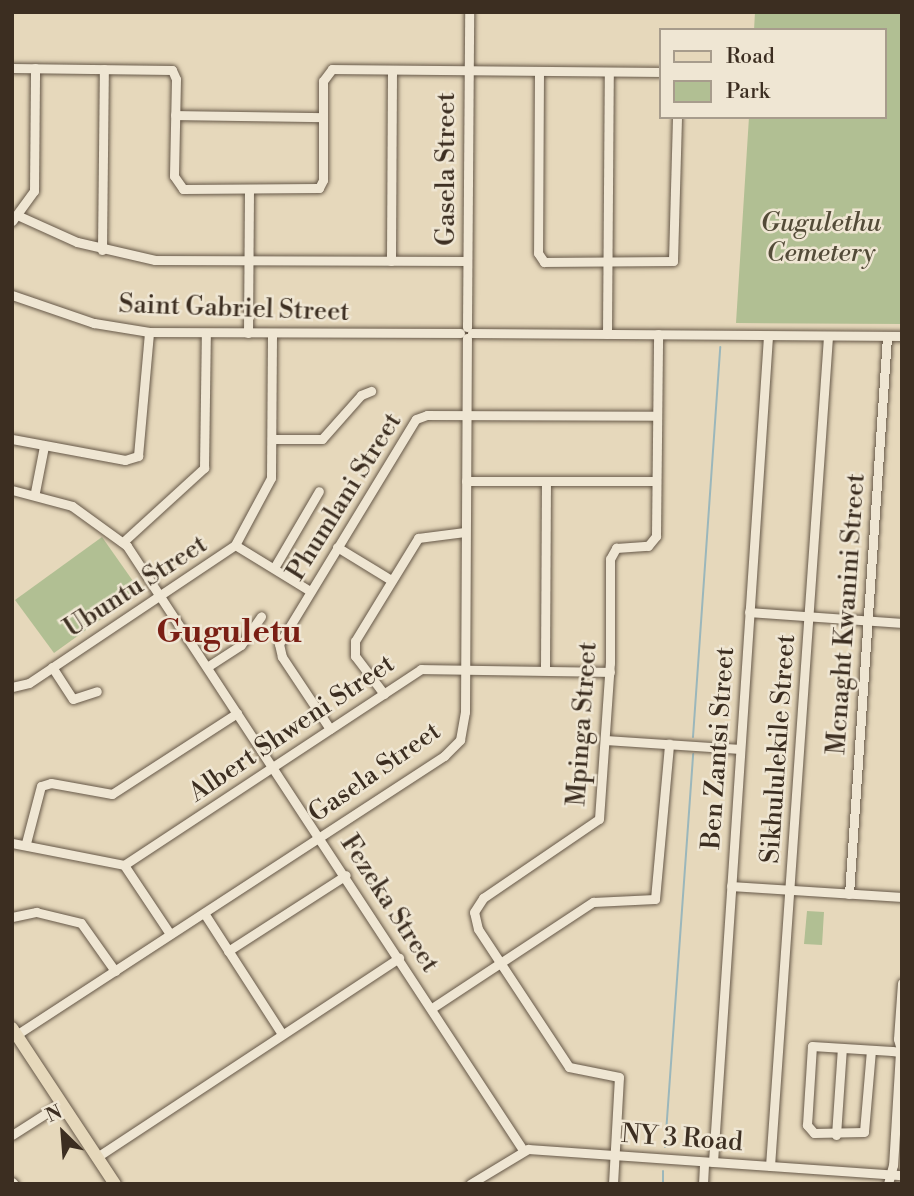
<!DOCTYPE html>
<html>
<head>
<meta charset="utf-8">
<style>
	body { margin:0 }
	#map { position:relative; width:914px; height:1196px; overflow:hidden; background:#e6d8bb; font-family:"Libre Bodoni",serif }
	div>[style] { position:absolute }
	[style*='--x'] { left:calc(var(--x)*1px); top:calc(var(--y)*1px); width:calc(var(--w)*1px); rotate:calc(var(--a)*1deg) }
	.green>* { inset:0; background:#b1bf93 }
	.stream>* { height:2px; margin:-1px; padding:0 1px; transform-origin:1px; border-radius:1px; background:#9bb7bb }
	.roads { filter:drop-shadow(0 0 2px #665848) drop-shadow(0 0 2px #665848) }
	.minor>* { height:9px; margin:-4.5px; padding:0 4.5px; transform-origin:4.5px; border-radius:4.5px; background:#efe6d3 }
	.major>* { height:12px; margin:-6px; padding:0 6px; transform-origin:6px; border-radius:6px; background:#e6d8bb }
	span { translate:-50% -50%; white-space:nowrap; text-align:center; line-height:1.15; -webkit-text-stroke:5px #efe6d3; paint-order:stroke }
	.street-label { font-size:26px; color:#3c2e21 }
	.park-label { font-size:26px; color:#534b38; font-style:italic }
	.district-label { font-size:33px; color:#7a1f14; font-weight:700 }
	.frame { position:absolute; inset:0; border:14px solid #3c2e21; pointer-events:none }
	.legend { position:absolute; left:659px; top:28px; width:228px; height:91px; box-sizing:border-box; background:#efe6d3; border:2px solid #a79c8c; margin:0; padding:9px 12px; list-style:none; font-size:21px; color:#3c2e21 }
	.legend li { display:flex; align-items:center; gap:14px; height:35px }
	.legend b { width:35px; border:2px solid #a79c8c }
	.north { position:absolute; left:28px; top:1098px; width:70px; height:70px; -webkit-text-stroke:5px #efe6d3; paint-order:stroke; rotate:335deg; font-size:19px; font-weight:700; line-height:28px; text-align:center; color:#3c2e21 }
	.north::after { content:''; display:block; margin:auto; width:24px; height:32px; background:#3c2e21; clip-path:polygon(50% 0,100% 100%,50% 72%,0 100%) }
</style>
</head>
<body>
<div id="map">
	<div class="green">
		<i style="clip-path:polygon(755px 12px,902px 12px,902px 324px,736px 323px,749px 117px,884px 117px,884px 30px,754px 30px)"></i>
		<i style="clip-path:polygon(102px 537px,140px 591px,54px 653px,15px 600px)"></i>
		<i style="clip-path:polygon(807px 911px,824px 912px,822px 945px,804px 944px)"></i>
	</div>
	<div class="stream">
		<i style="--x:693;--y:737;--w:391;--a:-86"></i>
		<i style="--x:665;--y:1147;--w:394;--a:-85.9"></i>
		<i style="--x:663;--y:1184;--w:13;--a:-90"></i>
	</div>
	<div class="roads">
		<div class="minor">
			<i style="--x:12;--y:68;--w:160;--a:0.7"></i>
			<i style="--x:172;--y:70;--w:10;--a:66"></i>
			<i style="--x:176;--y:79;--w:97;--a:91.2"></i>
			<i style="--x:174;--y:176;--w:16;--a:55"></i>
			<i style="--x:183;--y:189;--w:136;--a:-0.4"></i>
			<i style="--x:319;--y:188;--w:9;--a:-63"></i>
			<i style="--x:323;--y:180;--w:99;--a:-90"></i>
			<i style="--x:323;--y:81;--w:15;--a:-53"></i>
			<i style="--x:332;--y:69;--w:328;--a:0.5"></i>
			<i style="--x:539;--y:71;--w:182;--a:90.3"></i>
			<i style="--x:538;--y:253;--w:11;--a:56"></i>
			<i style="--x:544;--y:262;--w:129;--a:-0.4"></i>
			<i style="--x:673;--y:261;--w:144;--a:-88.4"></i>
			<i style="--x:175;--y:115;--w:148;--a:0.8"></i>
			<i style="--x:17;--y:215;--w:66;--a:24.2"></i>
			<i style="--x:77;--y:242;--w:80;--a:13"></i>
			<i style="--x:155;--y:260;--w:312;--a:0.2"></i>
			<i style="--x:12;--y:221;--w:37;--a:-54"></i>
			<i style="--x:34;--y:191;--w:123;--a:-89.5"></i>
			<i style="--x:102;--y:250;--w:181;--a:-89.4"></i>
			<i style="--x:391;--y:261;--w:191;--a:-89.7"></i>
			<i style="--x:12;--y:295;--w:87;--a:18.9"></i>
			<i style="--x:94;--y:323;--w:56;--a:9.3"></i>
			<i style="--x:149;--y:332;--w:311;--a:0.2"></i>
			<i style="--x:467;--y:327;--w:315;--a:-89.6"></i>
			<i style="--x:248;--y:333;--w:144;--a:-89.6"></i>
			<i style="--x:472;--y:333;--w:430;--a:0.4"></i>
			<i style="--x:607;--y:334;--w:262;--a:-89.6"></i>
			<i style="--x:12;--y:439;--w:115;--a:10.5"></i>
			<i style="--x:125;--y:460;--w:14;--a:-17"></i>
			<i style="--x:138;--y:456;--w:124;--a:-84.9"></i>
			<i style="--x:272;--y:439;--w:50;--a:0"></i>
			<i style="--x:322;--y:439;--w:59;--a:-48.4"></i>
			<i style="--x:361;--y:395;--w:11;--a:-22"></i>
			<i style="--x:466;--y:481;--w:189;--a:0"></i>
			<i style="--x:12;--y:490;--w:62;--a:14.9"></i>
			<i style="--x:72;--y:506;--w:68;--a:36"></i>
			<i style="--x:127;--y:546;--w:722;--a:56.75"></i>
			<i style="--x:35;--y:492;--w:47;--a:-78.9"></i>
			<i style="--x:123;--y:542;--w:110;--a:-42.4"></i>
			<i style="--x:204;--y:468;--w:135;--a:-89.2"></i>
			<i style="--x:235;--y:545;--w:88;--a:31.5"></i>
			<i style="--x:337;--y:547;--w:63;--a:31.4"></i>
			<i style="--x:274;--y:568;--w:89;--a:-59.7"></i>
			<i style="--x:749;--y:612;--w:153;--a:4.1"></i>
			<i style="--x:52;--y:667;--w:38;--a:57"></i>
			<i style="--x:73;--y:699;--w:25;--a:-18"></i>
			<i style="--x:207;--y:667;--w:40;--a:-32.9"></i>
			<i style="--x:241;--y:645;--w:35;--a:-55"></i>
			<i style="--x:545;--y:669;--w:187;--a:-89.7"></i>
			<i style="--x:12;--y:687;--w:17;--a:-13"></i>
			<i style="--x:29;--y:683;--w:248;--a:-33.8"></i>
			<i style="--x:235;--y:545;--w:76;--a:-61.8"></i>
			<i style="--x:271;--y:478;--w:144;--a:-89.6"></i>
			<i style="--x:384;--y:694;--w:48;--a:-127.3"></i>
			<i style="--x:355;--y:656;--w:15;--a:-90"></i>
			<i style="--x:355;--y:641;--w:121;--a:-58.5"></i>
			<i style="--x:418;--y:538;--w:47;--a:-7.3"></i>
			<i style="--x:330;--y:729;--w:87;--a:-123.7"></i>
			<i style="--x:282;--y:657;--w:13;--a:-103"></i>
			<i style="--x:279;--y:644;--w:263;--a:-58.7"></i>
			<i style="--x:416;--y:419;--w:12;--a:-20"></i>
			<i style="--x:427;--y:415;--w:230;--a:0.2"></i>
			<i style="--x:606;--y:740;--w:134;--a:3.8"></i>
			<i style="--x:12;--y:843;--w:114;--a:11.1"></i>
			<i style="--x:124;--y:865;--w:356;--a:-33.4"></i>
			<i style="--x:421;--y:669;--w:189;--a:0.9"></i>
			<i style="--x:26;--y:843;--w:59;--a:-75.3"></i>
			<i style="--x:41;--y:786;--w:10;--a:-17"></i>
			<i style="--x:51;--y:783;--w:62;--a:10.2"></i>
			<i style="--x:112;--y:794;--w:149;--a:-32.9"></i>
			<i style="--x:124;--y:865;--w:83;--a:56.3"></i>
			<i style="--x:731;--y:886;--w:171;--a:3.7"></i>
			<i style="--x:849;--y:894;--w:559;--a:-86.1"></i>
			<i style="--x:204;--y:913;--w:144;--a:57.2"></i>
			<i style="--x:12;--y:917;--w:25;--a:-12"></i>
			<i style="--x:36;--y:912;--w:46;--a:13.7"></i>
			<i style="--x:81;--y:923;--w:59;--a:54.7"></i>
			<i style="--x:228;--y:951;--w:140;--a:-32.8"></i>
			<i style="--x:902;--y:983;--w:56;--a:94.1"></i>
			<i style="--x:898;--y:1039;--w:15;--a:74"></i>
			<i style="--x:432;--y:1008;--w:193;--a:-33.4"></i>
			<i style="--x:593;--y:902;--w:62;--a:-2.8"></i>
			<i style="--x:655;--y:899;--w:156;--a:-84.8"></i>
			<i style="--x:13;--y:1037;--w:515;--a:-33.1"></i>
			<i style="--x:444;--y:756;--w:23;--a:-45"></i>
			<i style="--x:460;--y:740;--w:28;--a:-80"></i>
			<i style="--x:465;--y:712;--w:374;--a:-89.7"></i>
			<i style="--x:871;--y:1050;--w:82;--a:94.9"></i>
			<i style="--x:864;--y:1132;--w:50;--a:178.9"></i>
			<i style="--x:814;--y:1133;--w:11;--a:-131"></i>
			<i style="--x:807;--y:1125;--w:79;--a:-86.4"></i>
			<i style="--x:812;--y:1046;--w:80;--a:3.6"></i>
			<i style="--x:892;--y:1051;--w:8;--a:7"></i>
			<i style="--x:900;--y:1052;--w:113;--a:93.5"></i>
			<i style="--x:893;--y:1165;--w:20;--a:105"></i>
			<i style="--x:12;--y:1135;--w:59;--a:-32.6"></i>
			<i style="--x:836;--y:1135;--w:87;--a:-86.1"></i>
			<i style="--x:97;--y:1157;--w:362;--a:-33.4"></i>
			<i style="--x:713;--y:1162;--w:828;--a:-86.19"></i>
			<i style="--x:770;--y:1166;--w:832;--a:-86"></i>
			<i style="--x:12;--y:1182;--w:3;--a:45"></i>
			<i style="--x:470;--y:1184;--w:68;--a:-31.1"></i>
			<i style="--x:528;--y:1149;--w:375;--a:4"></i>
			<i style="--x:613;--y:1184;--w:107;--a:-86.8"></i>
			<i style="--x:619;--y:1077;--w:51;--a:-168.7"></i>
			<i style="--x:569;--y:1067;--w:165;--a:-123.4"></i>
			<i style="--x:478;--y:929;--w:17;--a:-103"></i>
			<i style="--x:474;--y:912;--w:17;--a:-57"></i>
			<i style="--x:483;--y:898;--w:140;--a:-34.3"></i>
			<i style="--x:599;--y:819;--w:156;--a:-86"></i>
			<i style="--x:610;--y:663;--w:104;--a:-90"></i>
			<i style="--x:610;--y:559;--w:13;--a:-61"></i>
			<i style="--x:616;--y:548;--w:32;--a:-4"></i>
			<i style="--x:648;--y:546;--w:13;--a:-51"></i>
			<i style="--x:656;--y:536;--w:202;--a:-89.4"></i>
			<i style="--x:703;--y:1184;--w:22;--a:-87"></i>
		</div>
		<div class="major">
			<i style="--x:12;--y:1028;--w:187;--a:56.6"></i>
		</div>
	</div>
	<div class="street-label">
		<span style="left:447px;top:169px;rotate:-90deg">Gasela Street</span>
		<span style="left:234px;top:309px;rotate:2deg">Saint Gabriel Street</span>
		<span style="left:345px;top:497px;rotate:-58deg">Phumlani Street</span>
		<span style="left:136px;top:587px;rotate:-33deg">Ubuntu Street</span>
		<span style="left:847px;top:614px;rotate:-86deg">Mcnaght Kwanini Street</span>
		<span style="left:583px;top:724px;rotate:-86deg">Mpinga Street</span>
		<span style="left:292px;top:729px;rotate:-34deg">Albert Shweni Street</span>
		<span style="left:719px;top:748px;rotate:-86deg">Ben Zantsi Street</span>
		<span style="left:779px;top:749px;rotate:-86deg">Sikhululekile Street</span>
		<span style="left:375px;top:773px;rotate:-35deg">Gasela Street</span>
		<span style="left:389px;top:904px;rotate:57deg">Fezeka Street</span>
		<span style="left:682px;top:1139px;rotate:4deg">NY 3 Road</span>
	</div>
	<div class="park-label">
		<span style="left:821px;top:239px">Gugulethu<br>Cemetery</span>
	</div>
	<div class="district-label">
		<span style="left:229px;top:633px">Guguletu</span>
	</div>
	<div class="frame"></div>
	<ul class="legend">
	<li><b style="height:9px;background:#e6d8bb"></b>Road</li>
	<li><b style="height:19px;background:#b1bf93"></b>Park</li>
	</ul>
	<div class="north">N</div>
</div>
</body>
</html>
